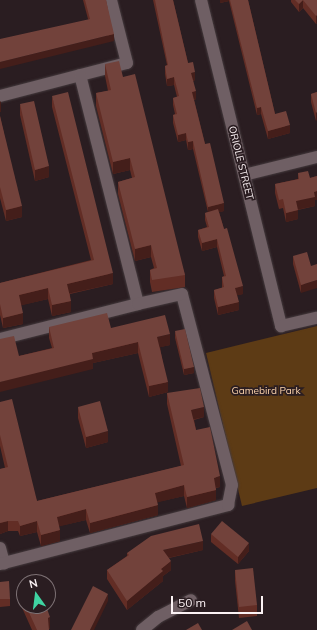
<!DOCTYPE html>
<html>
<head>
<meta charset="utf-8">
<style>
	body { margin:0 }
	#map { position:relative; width:317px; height:630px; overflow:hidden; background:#2a1d21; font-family:Mulish,sans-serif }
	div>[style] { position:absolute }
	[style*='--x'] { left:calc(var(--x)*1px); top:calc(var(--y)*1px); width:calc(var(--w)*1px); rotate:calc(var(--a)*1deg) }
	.green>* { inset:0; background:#5d3b15 }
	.roads { filter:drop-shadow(0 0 1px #453b3e) drop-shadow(0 0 1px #453b3e) }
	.minor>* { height:12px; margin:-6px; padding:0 6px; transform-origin:6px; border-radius:6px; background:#6f5f64 }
	.wall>* { inset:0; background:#622d25 }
	.shaded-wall>* { inset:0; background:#441e1a }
	.building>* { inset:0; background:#72423b }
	span { translate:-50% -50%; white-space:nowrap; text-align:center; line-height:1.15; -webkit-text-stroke:3.5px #2a1d21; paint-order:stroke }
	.street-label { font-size:10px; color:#fbf2f4 }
	.park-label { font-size:10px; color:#fdd4ac }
	.north { position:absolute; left:16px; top:574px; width:40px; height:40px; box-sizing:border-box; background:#2a1d21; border:1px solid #7e7275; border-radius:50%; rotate:346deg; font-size:11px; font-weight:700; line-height:16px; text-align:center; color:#fbf2f4 }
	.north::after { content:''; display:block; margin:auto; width:14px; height:18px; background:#3fd4a2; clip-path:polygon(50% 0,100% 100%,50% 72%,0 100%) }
	.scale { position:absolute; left:171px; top:596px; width:92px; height:18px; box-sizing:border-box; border:2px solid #fbf2f4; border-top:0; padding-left:5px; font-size:12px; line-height:14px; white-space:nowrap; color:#fbf2f4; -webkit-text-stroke:3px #2a1d21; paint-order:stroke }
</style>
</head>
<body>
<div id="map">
	<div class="green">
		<i style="clip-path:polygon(317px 326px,317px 488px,242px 506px,206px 353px)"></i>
	</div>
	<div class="roads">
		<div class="minor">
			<i style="--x:201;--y:0;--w:336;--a:76.2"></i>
			<i style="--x:281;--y:326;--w:37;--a:-13"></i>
			<i style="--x:0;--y:96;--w:131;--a:-14.6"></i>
			<i style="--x:127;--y:63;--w:65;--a:-104.3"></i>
			<i style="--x:244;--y:175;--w:75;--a:-13.9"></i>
			<i style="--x:0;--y:339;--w:142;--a:-14.2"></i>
			<i style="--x:138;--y:304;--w:236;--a:-104.2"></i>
			<i style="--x:0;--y:548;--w:16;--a:75"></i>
			<i style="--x:0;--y:564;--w:236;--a:-14.5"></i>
			<i style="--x:228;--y:505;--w:20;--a:-79"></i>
			<i style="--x:232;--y:485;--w:197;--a:-104.7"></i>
			<i style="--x:182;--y:294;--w:45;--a:167.2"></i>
			<i style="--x:142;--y:630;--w:21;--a:-39"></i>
			<i style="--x:158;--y:617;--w:37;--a:-27"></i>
		</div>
	</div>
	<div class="wall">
		<i style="clip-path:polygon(83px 0,106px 0,114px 41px,88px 19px)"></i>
		<i style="clip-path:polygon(153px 0,173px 0,188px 63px,195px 80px,193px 81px,196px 99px,194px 100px,205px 144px,224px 211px,219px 212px,243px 294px,237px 295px,239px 310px,218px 315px,214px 298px,214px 290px,222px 288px,222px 277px,224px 276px,217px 247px,202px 251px,198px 237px,198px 230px,207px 227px,205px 220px,205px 213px,208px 212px,193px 149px,188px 150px,186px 140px,178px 142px,173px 123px,173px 115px,175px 114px,173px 105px,173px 98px,177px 97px,174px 85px,167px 86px,165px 74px,165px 66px,167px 65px)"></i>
		<i style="clip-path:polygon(220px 0,248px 0,275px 114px,290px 133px,268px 139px,261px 114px,257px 115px,229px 1px,220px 3px)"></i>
		<i style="clip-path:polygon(291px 0,317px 0,317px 23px,316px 24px,303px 8px,299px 12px,291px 2px)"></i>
		<i style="clip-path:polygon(105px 64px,123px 77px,185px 275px,185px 287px,152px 292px,150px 282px,150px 270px,154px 268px,151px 257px,135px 261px,118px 194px,118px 182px,132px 178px,130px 170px,113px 174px,96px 106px,96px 93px,108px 91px,105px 76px)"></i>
		<i style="clip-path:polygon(317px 92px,316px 121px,311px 102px,311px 94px)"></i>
		<i style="clip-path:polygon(52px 96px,113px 284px,70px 294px,71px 312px,52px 316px,48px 299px,21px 305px,23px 324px,3px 328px,0 315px,0 283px,91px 260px,52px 107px)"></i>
		<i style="clip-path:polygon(20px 104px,49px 177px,35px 181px,20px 115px)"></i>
		<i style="clip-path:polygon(0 116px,22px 217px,6px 221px,0 198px)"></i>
		<i style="clip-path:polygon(298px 173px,310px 178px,317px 176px,317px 200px,315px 200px,315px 206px,298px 210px,298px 219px,286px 222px,283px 208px,279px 209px,275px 193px,275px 184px,298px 179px)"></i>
		<i style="clip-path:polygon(293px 256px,311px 266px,301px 293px,293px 264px)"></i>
		<i style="clip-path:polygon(49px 327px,111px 328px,170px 345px,160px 347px,168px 392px,149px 397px,138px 353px,93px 363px,93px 369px,19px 356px,52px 348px,49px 338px)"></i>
		<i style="clip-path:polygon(175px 331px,194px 373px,184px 375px,175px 338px)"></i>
		<i style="clip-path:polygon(167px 393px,204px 417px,194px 420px,196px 430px,220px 487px,216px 488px,216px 500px,187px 508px,184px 496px,157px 502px,158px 515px,90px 533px,86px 520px,59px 526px,60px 541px,41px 546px,37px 532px,20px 536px,18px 531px,8px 531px,0 534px,0 469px,5px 468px,0 446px,0 402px,37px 501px,181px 466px,167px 404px)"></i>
		<i style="clip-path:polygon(78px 407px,108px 442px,86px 448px,78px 418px)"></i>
		<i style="clip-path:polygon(211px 534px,249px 551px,238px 564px,211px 542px)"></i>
		<i style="clip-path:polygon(203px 550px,169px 558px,171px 570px,163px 576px,163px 581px,127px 610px,107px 579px,107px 570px,127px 556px,127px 553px)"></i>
		<i style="clip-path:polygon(235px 570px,257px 605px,257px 616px,239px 618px,235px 581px)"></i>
		<i style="clip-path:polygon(0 582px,10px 599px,10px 606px,0 607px)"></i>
		<i style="clip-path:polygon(24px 588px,24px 606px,46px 606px,50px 628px,49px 629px,49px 630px,32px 630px,19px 601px,19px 590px)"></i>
	</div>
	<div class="shaded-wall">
		<i style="clip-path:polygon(220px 0,229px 0,229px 1px,220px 3px)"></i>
		<i style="clip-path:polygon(303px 0,303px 8px,299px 12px,299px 4px)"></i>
		<i style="clip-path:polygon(317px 15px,317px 23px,316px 24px,316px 16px)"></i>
		<i style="clip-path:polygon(114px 34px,114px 41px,0 69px,0 62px)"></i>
		<i style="clip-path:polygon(195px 72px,195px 80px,191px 81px,191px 73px)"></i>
		<i style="clip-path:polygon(174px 77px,174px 85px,167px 86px,167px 79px)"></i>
		<i style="clip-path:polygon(196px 91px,196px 99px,192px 100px,192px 92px)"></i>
		<i style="clip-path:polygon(1px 101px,1px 112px,0 112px,0 102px)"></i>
		<i style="clip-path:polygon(261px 107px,261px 114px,257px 115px,257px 108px)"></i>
		<i style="clip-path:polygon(317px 112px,317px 120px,316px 121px,316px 113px)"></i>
		<i style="clip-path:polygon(290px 125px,290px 133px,268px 139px,268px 131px)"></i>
		<i style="clip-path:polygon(186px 133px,186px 140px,178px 142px,178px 135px)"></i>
		<i style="clip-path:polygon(193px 141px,193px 149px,188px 150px,188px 142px)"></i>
		<i style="clip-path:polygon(130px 158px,130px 170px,113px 174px,113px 162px)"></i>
		<i style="clip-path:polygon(49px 166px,49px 177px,35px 181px,35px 170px)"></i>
		<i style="clip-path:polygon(317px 191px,317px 200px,315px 200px,315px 206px,296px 210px,296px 201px,314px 192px)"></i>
		<i style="clip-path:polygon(224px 203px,224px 211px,208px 215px,208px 207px)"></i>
		<i style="clip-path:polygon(22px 206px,22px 217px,6px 221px,6px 210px)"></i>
		<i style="clip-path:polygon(298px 210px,298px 219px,286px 222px,286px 213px)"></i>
		<i style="clip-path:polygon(217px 239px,217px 247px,202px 251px,202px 243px)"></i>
		<i style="clip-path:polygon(151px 245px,151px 257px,135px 261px,135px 249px)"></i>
		<i style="clip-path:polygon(113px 273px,113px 284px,67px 294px,67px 284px)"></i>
		<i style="clip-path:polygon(317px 280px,317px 288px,301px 293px,301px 285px)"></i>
		<i style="clip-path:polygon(243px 286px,243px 294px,235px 296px,235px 288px)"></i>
		<i style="clip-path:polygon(48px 288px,48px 299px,19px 306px,19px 295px)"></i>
		<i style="clip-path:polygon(71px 301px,71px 312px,52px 316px,52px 305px)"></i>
		<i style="clip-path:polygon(239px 302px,239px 310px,218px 315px,218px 307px)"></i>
		<i style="clip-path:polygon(23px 313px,23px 324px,3px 328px,3px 318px)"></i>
		<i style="clip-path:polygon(170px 334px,170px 345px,157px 348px,157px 337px)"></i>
		<i style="clip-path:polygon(138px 342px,138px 353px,93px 363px,93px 369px,0 392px,0 382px,92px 353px)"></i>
		<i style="clip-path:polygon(194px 367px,194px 373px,184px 375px,184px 369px)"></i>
		<i style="clip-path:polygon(168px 382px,168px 392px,149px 397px,149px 386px)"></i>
		<i style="clip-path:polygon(204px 407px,204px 417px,191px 420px,191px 410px)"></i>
		<i style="clip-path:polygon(108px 431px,108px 442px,86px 448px,86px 437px)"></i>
		<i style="clip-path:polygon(220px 476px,220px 487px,214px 488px,214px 478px)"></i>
		<i style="clip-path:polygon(184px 485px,184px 496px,155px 503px,155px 493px)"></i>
		<i style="clip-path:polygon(216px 490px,216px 500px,187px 508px,187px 497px)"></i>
		<i style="clip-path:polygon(158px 505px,158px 515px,90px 533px,90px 523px)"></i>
		<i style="clip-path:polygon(86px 509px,86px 520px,57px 527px,57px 517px)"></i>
		<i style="clip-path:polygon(8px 521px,8px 531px,0 534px,0 523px)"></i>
		<i style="clip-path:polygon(37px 521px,37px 532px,20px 536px,20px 526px)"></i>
		<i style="clip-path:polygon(60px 530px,60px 541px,41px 546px,41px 535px)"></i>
		<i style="clip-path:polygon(203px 541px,203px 550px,163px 559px,163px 550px)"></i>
		<i style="clip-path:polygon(249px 543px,249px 551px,238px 564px,238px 557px)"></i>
		<i style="clip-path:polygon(171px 561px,171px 570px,163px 576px,163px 581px,127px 610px,127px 601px,161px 569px)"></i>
		<i style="clip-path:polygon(108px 594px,108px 601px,94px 630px,90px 630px)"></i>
		<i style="clip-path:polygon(50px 617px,50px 628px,48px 629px,48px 618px)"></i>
	</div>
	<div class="building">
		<i style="clip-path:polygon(85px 0,106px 0,114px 34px,0 62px,0 39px,90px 19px)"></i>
		<i style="clip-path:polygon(155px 0,173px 0,188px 63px,193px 62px,195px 72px,191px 73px,196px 91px,192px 92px,205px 144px,210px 143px,224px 203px,208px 207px,193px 141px,188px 142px,186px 133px,178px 135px,173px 115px,177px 114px,173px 98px,179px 96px,174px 77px,167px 79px,165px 66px,168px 65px)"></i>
		<i style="clip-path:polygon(230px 0,248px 0,275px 114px,286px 111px,290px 125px,268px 131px,261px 107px,257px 108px)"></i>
		<i style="clip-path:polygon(295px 0,317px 0,317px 15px,316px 16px,303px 0,299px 4px)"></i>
		<i style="clip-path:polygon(119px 61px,123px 77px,135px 74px,185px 275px,152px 280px,150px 270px,157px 268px,151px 245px,135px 249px,118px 182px,135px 177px,130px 158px,113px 162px,96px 93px,111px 90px,105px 64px)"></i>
		<i style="clip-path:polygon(68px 92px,113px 273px,67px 284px,71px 301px,52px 305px,48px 288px,19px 295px,23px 313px,3px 318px,0 304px,0 283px,94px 260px,52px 96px)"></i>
		<i style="clip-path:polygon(317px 92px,317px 112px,316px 113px,311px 94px)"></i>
		<i style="clip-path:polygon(34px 101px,49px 166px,35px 170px,20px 104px)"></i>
		<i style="clip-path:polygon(0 116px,22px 206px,6px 210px,0 187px)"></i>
		<i style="clip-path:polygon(308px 171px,310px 178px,317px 176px,317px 191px,314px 192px,315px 197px,296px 201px,298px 210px,286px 213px,283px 199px,279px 200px,275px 184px,299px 179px,298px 173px)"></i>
		<i style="clip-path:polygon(218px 209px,224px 229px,227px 228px,243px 286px,235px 288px,239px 302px,218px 307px,214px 290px,224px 287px,222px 277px,226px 276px,217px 239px,202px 243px,198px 230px,209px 227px,205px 213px)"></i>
		<i style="clip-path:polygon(307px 252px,311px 266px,317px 264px,317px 280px,301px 285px,293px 256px)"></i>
		<i style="clip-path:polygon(107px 313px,111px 328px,165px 315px,170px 334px,157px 337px,168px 382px,149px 386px,138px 342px,92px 353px,93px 359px,0 382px,0 339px,14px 336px,19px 356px,54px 348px,49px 327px)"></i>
		<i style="clip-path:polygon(185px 329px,194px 367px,184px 369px,175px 331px)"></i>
		<i style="clip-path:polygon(200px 388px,204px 407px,191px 410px,196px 430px,210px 427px,220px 476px,214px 478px,216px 490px,187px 497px,184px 485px,155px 493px,158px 505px,90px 523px,86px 509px,57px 517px,60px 530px,41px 535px,37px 521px,20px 526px,18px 521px,8px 521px,0 523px,0 469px,8px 467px,0 435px,0 402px,12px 399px,37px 501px,184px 465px,167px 393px)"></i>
		<i style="clip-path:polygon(100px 401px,108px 431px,86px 437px,78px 407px)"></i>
		<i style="clip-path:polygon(222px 521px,249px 543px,238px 557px,211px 534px)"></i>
		<i style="clip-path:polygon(199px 524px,203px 541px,163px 550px,171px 561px,161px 569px,163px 571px,127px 601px,107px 570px,129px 555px,127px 553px,151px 536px)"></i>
		<i style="clip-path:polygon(253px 568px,257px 605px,239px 607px,235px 570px)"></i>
		<i style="clip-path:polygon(9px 581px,10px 599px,0 599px,0 582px)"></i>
		<i style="clip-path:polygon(93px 586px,108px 594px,90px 630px,71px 630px)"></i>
		<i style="clip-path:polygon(24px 588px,24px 602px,19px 590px)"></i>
		<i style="clip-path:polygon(26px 606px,46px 606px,50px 617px,48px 618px,49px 630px,37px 630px)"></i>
		<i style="clip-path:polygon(247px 621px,252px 630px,232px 630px)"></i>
		<i style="clip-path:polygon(198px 623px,202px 630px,186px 630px)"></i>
	</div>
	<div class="street-label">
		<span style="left:241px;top:163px;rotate:76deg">ORIOLE STREET</span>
	</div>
	<div class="park-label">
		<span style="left:266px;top:391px">Gamebird Park</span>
	</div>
	<div class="north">N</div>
	<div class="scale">50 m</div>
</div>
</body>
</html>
